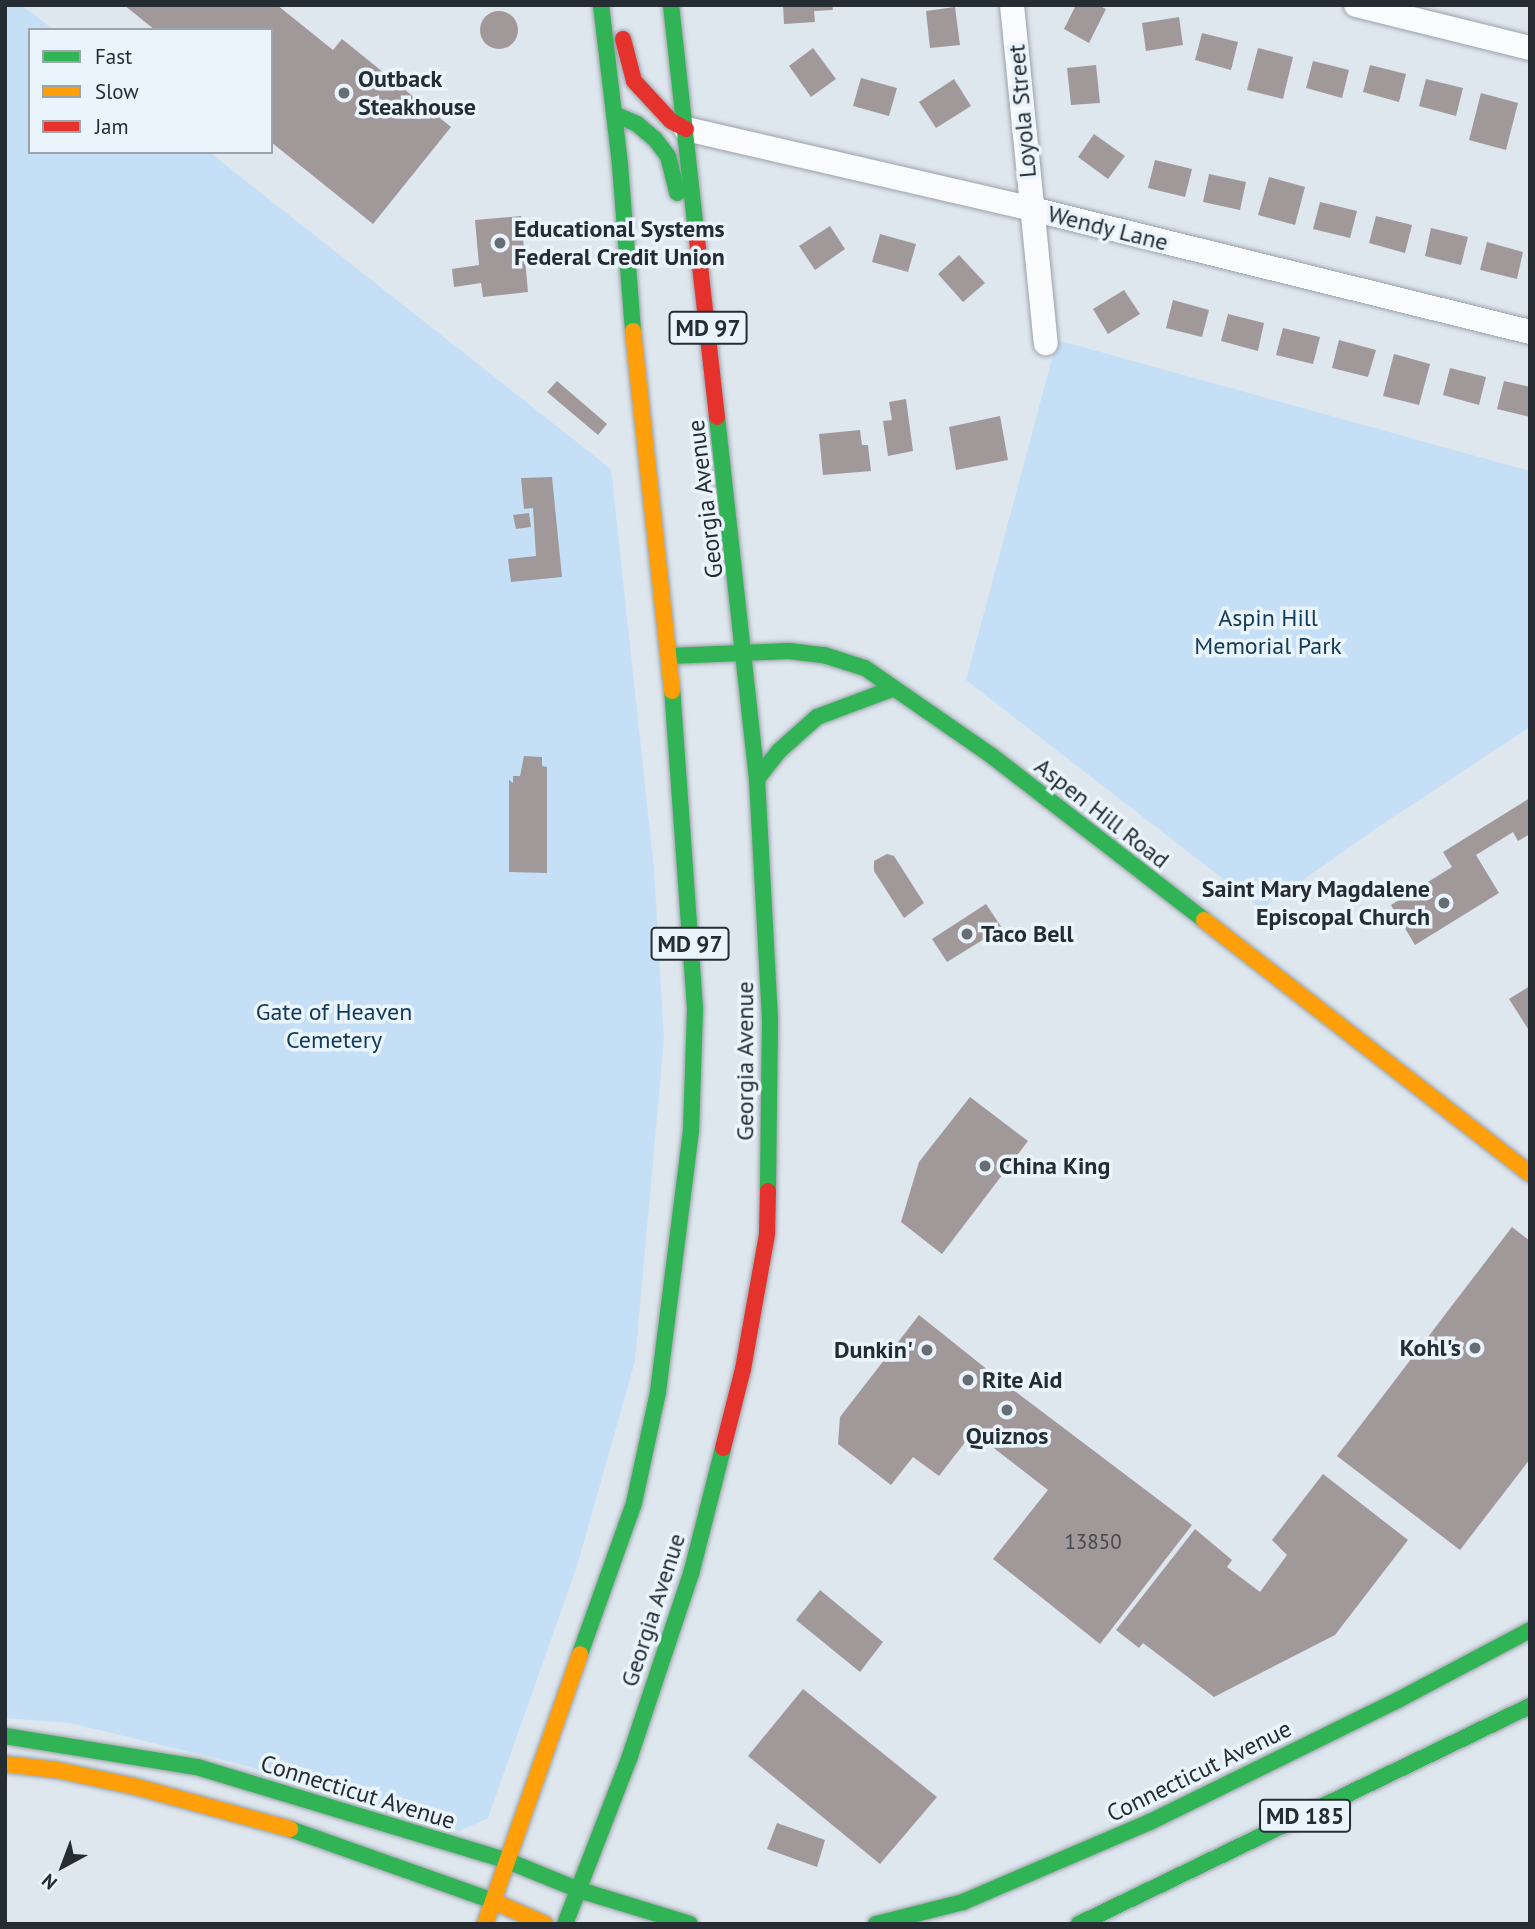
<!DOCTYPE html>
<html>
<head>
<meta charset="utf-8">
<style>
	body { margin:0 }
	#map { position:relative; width:1535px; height:1929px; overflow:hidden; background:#dee6ee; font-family:"PT Sans",sans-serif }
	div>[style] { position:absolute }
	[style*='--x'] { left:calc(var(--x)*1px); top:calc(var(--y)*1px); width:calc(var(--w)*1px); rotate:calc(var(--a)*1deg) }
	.green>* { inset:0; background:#c5e0f6 }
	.building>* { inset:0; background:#a19999 }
	.round { border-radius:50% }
	.roads { filter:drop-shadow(0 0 2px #9aa1a7) drop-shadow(0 0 2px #9aa1a7) }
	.street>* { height:24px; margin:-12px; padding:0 12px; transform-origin:12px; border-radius:12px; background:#fafbfc }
	.fast>* { height:16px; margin:-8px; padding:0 8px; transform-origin:8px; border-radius:8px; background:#30b455 }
	.slow>* { height:16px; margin:-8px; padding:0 8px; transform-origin:8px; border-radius:8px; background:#ff9f0a }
	.jam>* { height:16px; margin:-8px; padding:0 8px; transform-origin:8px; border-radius:8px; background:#e5322d }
	.dots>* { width:19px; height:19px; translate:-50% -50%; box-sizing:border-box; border:4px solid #eaf4fc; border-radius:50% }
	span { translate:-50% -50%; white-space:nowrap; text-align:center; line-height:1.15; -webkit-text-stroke:7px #eaf4fc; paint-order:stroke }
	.number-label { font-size:21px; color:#45484c }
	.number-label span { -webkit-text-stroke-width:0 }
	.shield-label span { padding:2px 5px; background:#eaf4fc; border:2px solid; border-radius:5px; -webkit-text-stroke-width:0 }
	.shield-label { font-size:23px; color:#262d32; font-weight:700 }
	.poi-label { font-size:24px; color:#262d32; font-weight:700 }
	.left { translate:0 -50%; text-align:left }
	.right { translate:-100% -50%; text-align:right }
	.street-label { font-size:24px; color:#262d32 }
	.park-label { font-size:24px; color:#103a57 }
	.frame { position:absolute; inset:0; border:7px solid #262d32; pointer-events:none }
	.legend { position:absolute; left:28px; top:28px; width:245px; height:126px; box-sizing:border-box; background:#eaf4fc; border:2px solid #9ca4ab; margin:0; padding:9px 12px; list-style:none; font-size:21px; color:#262d32 }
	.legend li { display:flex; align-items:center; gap:14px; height:35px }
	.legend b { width:35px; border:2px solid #9ca4ab }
	.north { position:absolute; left:28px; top:1831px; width:70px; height:70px; -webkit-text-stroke:5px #eaf4fc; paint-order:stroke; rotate:221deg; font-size:19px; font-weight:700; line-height:28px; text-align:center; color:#262d32 }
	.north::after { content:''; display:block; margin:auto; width:24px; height:32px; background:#262d32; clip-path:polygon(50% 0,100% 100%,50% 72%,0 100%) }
</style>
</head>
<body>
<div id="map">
	<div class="green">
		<i style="clip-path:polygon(5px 5px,21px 5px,54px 30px,30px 30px,30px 152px,209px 152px,611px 469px,654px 869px,664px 1039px,635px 1361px,577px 1566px,488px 1818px,460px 1831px,236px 1763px,70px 1723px,5px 1718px)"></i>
		<i style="clip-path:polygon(1057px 340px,1530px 471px,1530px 727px,1378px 827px,1262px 909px,966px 680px)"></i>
	</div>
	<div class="building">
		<i style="clip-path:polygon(124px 5px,277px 5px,333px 50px,342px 39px,451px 127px,373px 224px,271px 142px,271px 30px,155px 30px)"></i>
		<i style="clip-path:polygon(783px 5px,832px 5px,833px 10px,814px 11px,815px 22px,784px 24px)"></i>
		<i style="clip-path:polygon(1076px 5px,1098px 5px,1106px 9px,1089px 43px,1064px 29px)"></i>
		<i style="clip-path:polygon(955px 7px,960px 45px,930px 48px,926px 11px)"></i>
		<i class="round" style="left:480px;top:11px;width:38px;height:38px"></i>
		<i style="clip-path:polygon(1179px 17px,1183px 45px,1146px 51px,1142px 23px)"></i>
		<i style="clip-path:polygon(1202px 33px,1238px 42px,1231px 70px,1195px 60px)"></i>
		<i style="clip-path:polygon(813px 48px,836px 79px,811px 97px,789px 66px)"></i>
		<i style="clip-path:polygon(1258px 48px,1293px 57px,1283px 99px,1247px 90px)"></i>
		<i style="clip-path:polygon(1313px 61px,1349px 70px,1342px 98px,1306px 88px)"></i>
		<i style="clip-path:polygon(1096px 65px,1100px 103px,1071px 105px,1067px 68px)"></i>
		<i style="clip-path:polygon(1370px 65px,1406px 74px,1399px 102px,1363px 92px)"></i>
		<i style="clip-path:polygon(861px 78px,897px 88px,889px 116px,853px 106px)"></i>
		<i style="clip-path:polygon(954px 79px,971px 106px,936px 128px,919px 102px)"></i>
		<i style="clip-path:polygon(1426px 79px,1463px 88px,1456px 116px,1419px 106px)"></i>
		<i style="clip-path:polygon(1481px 93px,1518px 103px,1506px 150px,1469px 140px)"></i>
		<i style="clip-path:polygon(1094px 134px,1125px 156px,1108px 179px,1078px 157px)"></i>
		<i style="clip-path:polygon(1155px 160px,1192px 169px,1185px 197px,1148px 188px)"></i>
		<i style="clip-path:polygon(1209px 174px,1246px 182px,1240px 210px,1203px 202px)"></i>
		<i style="clip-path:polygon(1269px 177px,1305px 187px,1295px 225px,1258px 215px)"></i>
		<i style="clip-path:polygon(1320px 202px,1357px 211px,1350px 238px,1313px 229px)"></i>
		<i style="clip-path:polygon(521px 216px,528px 292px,483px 297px,481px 283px,454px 287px,452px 269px,479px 265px,475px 220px)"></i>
		<i style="clip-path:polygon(1376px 216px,1412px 225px,1405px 253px,1369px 243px)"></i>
		<i style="clip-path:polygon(830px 226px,845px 249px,815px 270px,799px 246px)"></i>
		<i style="clip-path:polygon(1431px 228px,1468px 237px,1461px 265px,1425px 256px)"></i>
		<i style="clip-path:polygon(880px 234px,916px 244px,908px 272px,872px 262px)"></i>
		<i style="clip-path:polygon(1487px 242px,1523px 252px,1517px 279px,1480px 270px)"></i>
		<i style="clip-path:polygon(959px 255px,985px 283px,963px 302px,938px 274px)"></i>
		<i style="clip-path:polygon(1124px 290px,1140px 314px,1108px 334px,1093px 309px)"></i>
		<i style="clip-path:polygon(1173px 300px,1209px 310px,1202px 337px,1166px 328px)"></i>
		<i style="clip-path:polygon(1228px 314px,1264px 323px,1258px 351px,1221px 341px)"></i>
		<i style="clip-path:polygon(1283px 328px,1320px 337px,1313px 364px,1276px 355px)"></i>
		<i style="clip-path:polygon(1339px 340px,1376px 350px,1368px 377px,1332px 368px)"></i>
		<i style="clip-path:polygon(1394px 354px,1430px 364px,1419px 405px,1383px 396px)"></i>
		<i style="clip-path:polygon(1450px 368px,1486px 377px,1479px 405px,1443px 395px)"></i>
		<i style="clip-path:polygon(557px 381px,607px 424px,598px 435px,547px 392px)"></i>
		<i style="clip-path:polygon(1504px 381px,1530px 387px,1530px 417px,1497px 409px)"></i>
		<i style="clip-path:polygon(906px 399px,913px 451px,888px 456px,883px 421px,892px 420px,889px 402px)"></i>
		<i style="clip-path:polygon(1000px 416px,1008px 460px,956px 470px,949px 427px)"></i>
		<i style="clip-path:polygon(860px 430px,862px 445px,868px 445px,871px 471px,823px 475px,819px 434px)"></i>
		<i style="clip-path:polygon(552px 477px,562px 577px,511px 582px,508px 559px,536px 556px,533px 508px,524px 509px,521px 478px)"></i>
		<i style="clip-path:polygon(529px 513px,531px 527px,516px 529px,513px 515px)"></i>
		<i style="clip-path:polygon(524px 756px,542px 757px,542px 766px,547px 767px,547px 873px,509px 872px,509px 780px,513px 783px,513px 776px,520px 776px)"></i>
		<i style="clip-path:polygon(1530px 798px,1530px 834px,1518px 841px,1513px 832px,1476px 855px,1499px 893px,1415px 945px,1391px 905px,1452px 867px,1443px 852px)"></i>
		<i style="clip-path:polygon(887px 854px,894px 856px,924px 903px,904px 918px,874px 871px,874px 861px)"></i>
		<i style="clip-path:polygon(986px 904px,1002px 928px,947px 962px,932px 939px)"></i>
		<i style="clip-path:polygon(1530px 986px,1530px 1032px,1509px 999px)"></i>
		<i style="clip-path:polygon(970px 1097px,1028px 1141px,942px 1254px,901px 1222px,919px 1162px)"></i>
		<i style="clip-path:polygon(1512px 1227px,1530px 1241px,1530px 1459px,1460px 1550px,1337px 1456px)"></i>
		<i style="clip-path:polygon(919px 1315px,1008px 1386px,1192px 1525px,1100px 1644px,993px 1559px,1048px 1490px,973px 1432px,939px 1476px,913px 1457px,891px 1485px,838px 1444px,840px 1417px)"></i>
		<i style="clip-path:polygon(1323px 1474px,1408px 1540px,1335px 1635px,1214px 1697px,1143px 1643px,1139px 1648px,1116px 1630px,1195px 1529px,1232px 1560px,1227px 1567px,1260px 1592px,1287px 1555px,1272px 1540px)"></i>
		<i style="clip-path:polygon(820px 1590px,883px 1642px,860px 1672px,796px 1620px)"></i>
		<i style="clip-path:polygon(803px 1689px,937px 1797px,880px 1864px,748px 1756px)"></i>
		<i style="clip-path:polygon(777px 1823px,825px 1840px,817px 1867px,767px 1849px)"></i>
	</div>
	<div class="roads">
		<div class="street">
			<i style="--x:1012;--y:5;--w:340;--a:84.3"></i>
			<i style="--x:1356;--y:5;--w:179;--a:13.9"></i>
			<i style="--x:686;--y:129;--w:355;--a:13"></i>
			<i style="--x:1032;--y:209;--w:513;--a:13.87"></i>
		</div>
		<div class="fast">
			<i style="--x:601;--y:5;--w:161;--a:83.2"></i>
			<i style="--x:620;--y:165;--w:167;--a:85.5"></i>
			<i style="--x:671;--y:5;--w:226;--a:83.7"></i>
			<i style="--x:614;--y:114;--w:25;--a:23"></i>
			<i style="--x:637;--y:124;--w:23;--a:40"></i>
			<i style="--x:655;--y:139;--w:21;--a:53"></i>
			<i style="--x:668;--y:156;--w:38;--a:76"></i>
			<i style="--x:717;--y:417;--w:364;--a:83.7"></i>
			<i style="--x:757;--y:779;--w:240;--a:86.9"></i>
			<i style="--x:770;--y:1019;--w:172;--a:90.7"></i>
			<i style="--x:669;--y:656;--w:120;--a:-2.4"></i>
			<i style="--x:789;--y:651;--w:35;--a:7"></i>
			<i style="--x:824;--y:655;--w:43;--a:17.6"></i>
			<i style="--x:865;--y:668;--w:155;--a:34.7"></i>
			<i style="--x:992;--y:756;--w:268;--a:37.7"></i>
			<i style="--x:757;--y:779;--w:36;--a:-52"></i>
			<i style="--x:779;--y:751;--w:51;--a:-41.8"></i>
			<i style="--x:817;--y:717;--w:82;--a:-20.6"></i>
			<i style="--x:580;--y:1654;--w:160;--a:-70.3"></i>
			<i style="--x:634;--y:1503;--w:114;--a:-77.8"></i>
			<i style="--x:658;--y:1392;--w:263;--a:-82.8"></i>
			<i style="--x:691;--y:1131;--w:123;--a:-88.1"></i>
			<i style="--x:695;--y:1008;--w:318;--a:-94.1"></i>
			<i style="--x:5;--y:1736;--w:194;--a:9.2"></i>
			<i style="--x:197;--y:1767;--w:325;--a:16.8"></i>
			<i style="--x:290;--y:1829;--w:215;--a:19.5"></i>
			<i style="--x:508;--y:1861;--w:77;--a:22.2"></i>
			<i style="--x:579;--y:1890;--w:116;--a:17"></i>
			<i style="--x:565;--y:1924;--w:180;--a:-68.8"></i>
			<i style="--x:630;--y:1756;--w:192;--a:-71.5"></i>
			<i style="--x:691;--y:1574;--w:130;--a:-75.7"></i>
			<i style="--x:876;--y:1924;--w:90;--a:-14.2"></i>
			<i style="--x:963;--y:1902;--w:203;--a:-23.2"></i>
			<i style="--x:1150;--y:1822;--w:276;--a:-26.2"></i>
			<i style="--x:1398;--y:1700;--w:149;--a:-27.9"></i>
			<i style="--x:1079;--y:1924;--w:501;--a:-25.8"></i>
		</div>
		<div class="slow">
			<i style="--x:633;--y:331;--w:362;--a:83.8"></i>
			<i style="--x:1204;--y:920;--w:413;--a:37.9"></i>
			<i style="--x:5;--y:1764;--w:52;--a:6.6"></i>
			<i style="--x:57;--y:1770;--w:78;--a:11.9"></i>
			<i style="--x:133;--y:1786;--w:163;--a:15.3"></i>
			<i style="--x:493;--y:1901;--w:57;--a:23.9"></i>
			<i style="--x:485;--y:1924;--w:286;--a:-70.6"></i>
		</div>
		<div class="jam">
			<i style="--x:623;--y:39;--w:43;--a:75.3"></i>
			<i style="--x:634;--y:81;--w:54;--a:47.2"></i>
			<i style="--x:671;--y:121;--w:17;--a:28"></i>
			<i style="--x:696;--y:230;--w:188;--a:83.6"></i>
			<i style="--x:723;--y:1448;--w:81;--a:-75.8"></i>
			<i style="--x:743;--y:1369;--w:137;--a:-79.9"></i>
			<i style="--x:767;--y:1234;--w:43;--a:-88.7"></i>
		</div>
	</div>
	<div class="dots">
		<i style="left:344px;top:93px;background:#666e74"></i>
		<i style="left:500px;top:243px;background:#666e74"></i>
		<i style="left:1444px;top:903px;background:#666e74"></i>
		<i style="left:967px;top:934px;background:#666e74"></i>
		<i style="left:985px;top:1166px;background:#666e74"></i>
		<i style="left:1475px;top:1348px;background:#666e74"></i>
		<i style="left:927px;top:1350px;background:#666e74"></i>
		<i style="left:968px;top:1380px;background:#666e74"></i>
		<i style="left:1007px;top:1410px;background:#666e74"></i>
	</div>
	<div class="number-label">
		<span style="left:1093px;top:1542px">13850</span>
	</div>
	<div class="shield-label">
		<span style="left:708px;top:328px">MD 97</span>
		<span style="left:690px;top:944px">MD 97</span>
		<span style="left:1305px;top:1816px">MD 185</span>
	</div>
	<div class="poi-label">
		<span class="left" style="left:358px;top:93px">Outback<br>Steakhouse</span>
		<span class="left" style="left:514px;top:243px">Educational Systems<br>Federal Credit Union</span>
		<span class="right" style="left:1430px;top:903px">Saint Mary Magdalene<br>Episcopal Church</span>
		<span class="left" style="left:981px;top:934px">Taco Bell</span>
		<span class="left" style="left:999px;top:1166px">China King</span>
		<span class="right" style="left:1461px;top:1348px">Kohl's</span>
		<span class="right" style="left:913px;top:1350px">Dunkin'</span>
		<span class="left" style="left:982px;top:1380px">Rite Aid</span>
		<span style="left:1007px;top:1436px">Quiznos</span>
	</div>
	<div class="street-label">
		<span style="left:1022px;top:111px;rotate:-95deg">Loyola Street</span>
		<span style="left:1108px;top:228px;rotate:14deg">Wendy Lane</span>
		<span style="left:705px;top:499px;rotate:-97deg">Georgia Avenue</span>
		<span style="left:1102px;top:813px;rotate:38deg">Aspen Hill Road</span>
		<span style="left:745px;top:1061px;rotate:-90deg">Georgia Avenue</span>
		<span style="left:653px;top:1610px;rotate:-72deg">Georgia Avenue</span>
		<span style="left:1199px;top:1771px;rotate:-26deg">Connecticut Avenue</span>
		<span style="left:358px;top:1792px;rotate:17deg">Connecticut Avenue</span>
	</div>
	<div class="park-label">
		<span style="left:1268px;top:632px">Aspin Hill<br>Memorial Park</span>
		<span style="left:334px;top:1026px">Gate of Heaven<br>Cemetery</span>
	</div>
	<div class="frame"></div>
	<ul class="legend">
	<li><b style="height:9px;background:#30b455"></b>Fast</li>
	<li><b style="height:9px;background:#ff9f0a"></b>Slow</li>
	<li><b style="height:9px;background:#e5322d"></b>Jam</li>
	</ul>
	<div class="north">N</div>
</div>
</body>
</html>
